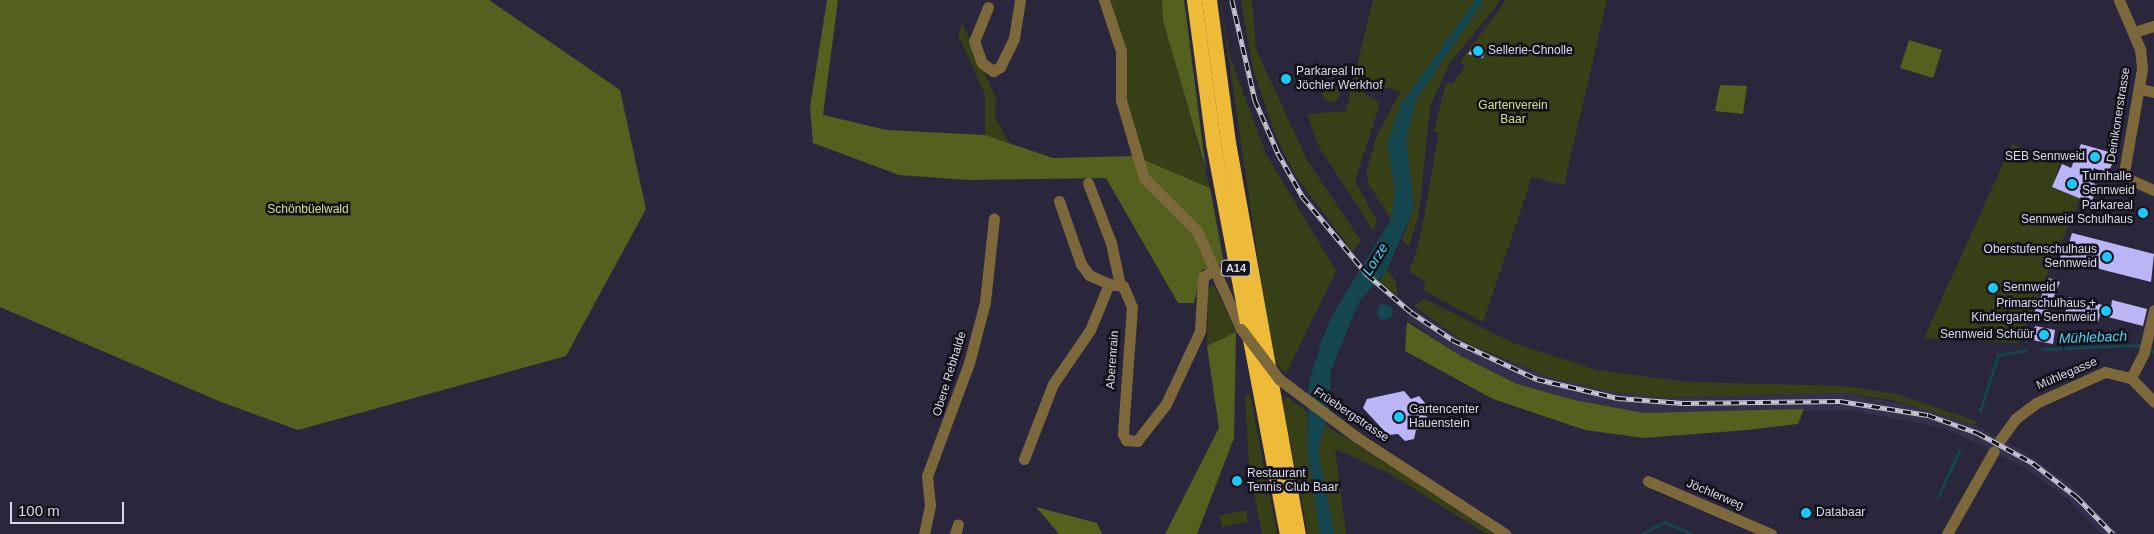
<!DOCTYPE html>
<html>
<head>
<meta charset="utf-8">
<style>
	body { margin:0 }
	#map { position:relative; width:2154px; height:534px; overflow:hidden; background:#2a273d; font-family:Arial,sans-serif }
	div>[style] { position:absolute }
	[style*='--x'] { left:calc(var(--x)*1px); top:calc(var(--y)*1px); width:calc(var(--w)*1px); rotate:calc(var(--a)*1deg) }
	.built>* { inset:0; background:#34304b }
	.green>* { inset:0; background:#373f16 }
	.round { border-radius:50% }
	.forest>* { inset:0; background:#54601d }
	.water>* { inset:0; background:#13464f }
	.stream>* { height:2.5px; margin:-1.25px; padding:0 1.25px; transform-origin:1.25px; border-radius:1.25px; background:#13464f }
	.building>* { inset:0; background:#bcb5f5 }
	.minor>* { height:11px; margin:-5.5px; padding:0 5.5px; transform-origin:5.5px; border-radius:5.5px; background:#7c683b }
	.highway>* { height:15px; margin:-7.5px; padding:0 7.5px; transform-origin:7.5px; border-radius:7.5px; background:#edbb38 }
	.rail>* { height:4.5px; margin-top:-2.25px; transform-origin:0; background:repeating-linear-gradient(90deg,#13121b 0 8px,#c6c5d4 0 16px); box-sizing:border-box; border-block:1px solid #c6c5d4 }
	.minor-bridge>* { height:11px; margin:-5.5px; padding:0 5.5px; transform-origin:5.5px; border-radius:5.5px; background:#7c683b }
	.dots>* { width:14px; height:14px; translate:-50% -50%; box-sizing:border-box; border:2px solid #13121b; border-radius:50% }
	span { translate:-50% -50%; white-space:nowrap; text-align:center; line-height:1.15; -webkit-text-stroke:5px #13121b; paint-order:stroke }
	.shield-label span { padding:1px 4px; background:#13121b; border:1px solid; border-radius:4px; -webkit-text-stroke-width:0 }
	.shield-label { font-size:11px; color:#d9d8e6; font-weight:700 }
	.poi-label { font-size:12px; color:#d9d8e6 }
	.left { translate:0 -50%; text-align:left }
	.right { translate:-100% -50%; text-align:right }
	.park-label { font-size:12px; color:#cde183 }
	.street-label { font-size:12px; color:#d9d8e6 }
	.water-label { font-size:14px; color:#4cd5ee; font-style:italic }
	.scale { position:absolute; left:10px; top:502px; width:114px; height:22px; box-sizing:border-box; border:2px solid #d9d8e6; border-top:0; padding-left:6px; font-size:15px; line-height:18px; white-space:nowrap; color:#d9d8e6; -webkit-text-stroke:4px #13121b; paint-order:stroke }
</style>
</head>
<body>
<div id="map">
	<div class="built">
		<i style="clip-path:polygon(1414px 309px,1464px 342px,1502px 359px,1551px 378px,1608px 391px,1660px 398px,1845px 393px,1929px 409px,1975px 425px,2023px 451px,2071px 485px,2118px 534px,2101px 534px,2070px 501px,2024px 467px,1948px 429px,1849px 410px,1644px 413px,1574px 400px,1517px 384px,1461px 356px,1407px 319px)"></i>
	</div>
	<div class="green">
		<i style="clip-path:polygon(1104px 0,1162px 0,1163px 20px,1210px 188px,1135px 156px,1122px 69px)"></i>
		<i style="clip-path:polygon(1220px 0,1230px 57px,1266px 154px,1336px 271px,1286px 374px,1273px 360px)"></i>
		<i style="clip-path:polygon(1241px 0,1252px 0,1256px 49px,1307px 160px,1361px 241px,1353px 252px,1297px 178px,1277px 139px,1253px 69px)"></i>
		<i style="clip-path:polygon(1373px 0,1475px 0,1387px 143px,1395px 190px,1391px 219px,1369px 185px,1366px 173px,1377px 135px,1400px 92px,1367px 82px,1362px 92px,1380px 103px,1355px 181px,1377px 221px,1373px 230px,1319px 147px,1307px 114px,1346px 111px)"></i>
		<i style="clip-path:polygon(1484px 0,1501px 0,1449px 64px,1430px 107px,1419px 214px,1409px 246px,1402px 240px,1414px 207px,1406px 140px,1415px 101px)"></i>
		<i style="clip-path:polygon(1506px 0,1607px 0,1564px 185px,1532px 177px,1483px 322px,1423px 290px,1426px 282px,1409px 271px,1419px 244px,1439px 133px,1434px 131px,1446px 82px,1453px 84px,1465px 66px,1460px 62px)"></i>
		<i style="clip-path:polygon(962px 23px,996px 98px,995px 117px,1009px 143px,985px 135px,985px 94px,958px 35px)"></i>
		<i class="round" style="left:1322px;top:84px;width:18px;height:18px"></i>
		<i style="clip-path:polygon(2012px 144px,2060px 163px,2053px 187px,2080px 199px,2018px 343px,1924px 338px)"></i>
		<i style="clip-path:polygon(1387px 270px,1395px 280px,1398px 297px,1379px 281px)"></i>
		<i style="clip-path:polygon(1214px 285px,1236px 332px,1207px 346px,1208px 288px)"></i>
		<i style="clip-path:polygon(1424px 299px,1511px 342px,1597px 370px,1688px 382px,1843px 386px,1896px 394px,1976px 421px,1975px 425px,1893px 400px,1845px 393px,1660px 398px,1608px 391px,1551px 378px,1464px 342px,1414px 306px)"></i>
		<i style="clip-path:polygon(1250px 394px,1262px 458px,1277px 534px,1262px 534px,1249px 467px,1245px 396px)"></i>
		<i style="clip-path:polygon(1287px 397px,1307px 412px,1307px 449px,1320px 534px,1308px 534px,1282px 402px)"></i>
		<i style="clip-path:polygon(1325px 425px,1399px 471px,1494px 534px,1486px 534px,1389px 473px,1335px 449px,1346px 534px,1334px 534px,1318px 451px)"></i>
		<i style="clip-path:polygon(1246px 510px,1248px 522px,1222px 527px,1219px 515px)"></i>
	</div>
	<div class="forest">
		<i style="clip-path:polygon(0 0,489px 0,620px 90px,646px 209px,566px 356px,298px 430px,221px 402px,0 307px)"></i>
		<i style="clip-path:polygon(827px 0,838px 0,823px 115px,887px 130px,985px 135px,1053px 158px,1135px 156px,1210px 188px,1224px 263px,1202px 270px,1194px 303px,1178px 303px,1106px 178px,968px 180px,899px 175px,813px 143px,810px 107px)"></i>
		<i style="clip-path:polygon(1162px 0,1184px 0,1206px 170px,1163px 20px)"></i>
		<i style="clip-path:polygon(1909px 40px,1942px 50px,1933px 78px,1900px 68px)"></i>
		<i style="clip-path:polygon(1720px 85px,1747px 86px,1743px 114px,1715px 111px)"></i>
		<i style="clip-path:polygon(1407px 322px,1461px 356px,1517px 384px,1574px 400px,1644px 413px,1804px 409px,1798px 424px,1747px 430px,1644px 438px,1585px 430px,1493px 399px,1405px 351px)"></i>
		<i style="clip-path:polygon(1236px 332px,1234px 438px,1197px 534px,1165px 534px,1219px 428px,1207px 346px)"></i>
		<i style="clip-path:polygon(1036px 507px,1097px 523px,1102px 534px,1059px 534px)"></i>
	</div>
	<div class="water">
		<i style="clip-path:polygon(1475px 0,1484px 0,1415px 101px,1406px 140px,1414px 207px,1387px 270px,1359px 302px,1331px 370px,1329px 410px,1318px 451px,1334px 534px,1320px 534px,1307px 449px,1309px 383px,1321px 342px,1333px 314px,1391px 219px,1395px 190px,1387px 143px,1401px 104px)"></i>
		<i class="round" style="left:1377px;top:304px;width:16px;height:16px"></i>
	</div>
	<div class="stream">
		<i style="--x:2044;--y:349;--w:97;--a:-2.4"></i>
		<i style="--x:2150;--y:350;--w:4;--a:27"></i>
		<i style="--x:1980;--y:411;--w:59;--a:-72.2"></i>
		<i style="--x:1998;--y:355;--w:28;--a:-10"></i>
		<i style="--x:1938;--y:497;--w:51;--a:-65.5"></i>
		<i style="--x:1641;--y:534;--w:27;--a:-27"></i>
		<i style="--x:1665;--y:522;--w:30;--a:24"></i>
	</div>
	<div class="building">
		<i style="clip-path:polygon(1474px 47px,1485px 50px,1483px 58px,1468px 54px)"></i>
		<i style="clip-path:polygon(2081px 144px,2116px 154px,2108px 174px,2094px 168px,2088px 181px,2098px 185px,2091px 203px,2052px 187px,2062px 164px,2071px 168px)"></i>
		<i style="clip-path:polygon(2072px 233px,2154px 254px,2151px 282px,2060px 259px,2062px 248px,2067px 250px)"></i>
		<i style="clip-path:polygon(2049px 278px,2060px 282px,2045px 317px,2034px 313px)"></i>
		<i style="clip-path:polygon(2069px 297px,2111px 307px,2112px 300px,2147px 309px,2143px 326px,2100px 315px,2098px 322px,2065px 314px)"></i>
		<i style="clip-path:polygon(2035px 326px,2055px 330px,2053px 344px,2032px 340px)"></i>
		<i style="clip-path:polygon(1404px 391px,1411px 399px,1419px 396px,1425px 403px,1423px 412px,1428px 418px,1425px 428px,1416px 430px,1414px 439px,1405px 441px,1398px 434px,1388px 435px,1363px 408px,1367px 399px)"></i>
	</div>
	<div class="minor">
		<i style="--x:1104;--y:0;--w:54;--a:71.6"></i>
		<i style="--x:1121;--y:51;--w:49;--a:90"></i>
		<i style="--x:1121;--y:100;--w:81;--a:73.6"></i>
		<i style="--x:1144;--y:178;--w:75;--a:45"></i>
		<i style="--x:1197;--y:231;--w:107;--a:65.8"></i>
		<i style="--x:2119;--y:0;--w:53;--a:66.8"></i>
		<i style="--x:2140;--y:49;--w:20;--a:84"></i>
		<i style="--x:2142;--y:69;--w:105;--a:99.9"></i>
		<i style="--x:2124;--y:172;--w:9;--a:54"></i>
		<i style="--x:2129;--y:179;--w:27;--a:24"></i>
		<i style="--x:988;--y:7;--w:37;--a:112"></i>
		<i style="--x:974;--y:41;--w:23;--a:70"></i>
		<i style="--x:982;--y:63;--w:14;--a:36"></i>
		<i style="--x:993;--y:71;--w:8;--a:-30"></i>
		<i style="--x:1000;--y:67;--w:32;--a:-64"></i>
		<i style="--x:1014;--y:38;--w:38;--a:-81"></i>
		<i style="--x:2134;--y:32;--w:21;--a:-17"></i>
		<i style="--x:2140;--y:89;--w:14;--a:12"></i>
		<i style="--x:1088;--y:183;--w:64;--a:69"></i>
		<i style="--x:1111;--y:243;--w:43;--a:77.9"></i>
		<i style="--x:1059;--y:201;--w:67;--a:70.8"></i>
		<i style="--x:1081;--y:264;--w:14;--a:54"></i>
		<i style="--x:1089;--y:275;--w:22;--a:24"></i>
		<i style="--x:2131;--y:378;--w:29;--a:-63"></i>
		<i style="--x:2144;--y:352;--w:43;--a:-76.6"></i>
		<i style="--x:1358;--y:438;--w:176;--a:33.1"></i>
		<i style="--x:2000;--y:440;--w:26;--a:-54"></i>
		<i style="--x:2015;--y:419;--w:26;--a:-37"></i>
		<i style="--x:2036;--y:403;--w:76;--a:-24.2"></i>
		<i style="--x:2105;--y:372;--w:27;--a:13"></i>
		<i style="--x:2131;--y:378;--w:33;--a:46"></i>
		<i style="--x:1024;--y:459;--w:80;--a:-68.9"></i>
		<i style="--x:1053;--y:384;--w:65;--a:-55.6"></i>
		<i style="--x:1090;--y:330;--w:50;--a:-67.6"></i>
		<i style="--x:1109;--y:284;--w:14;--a:8"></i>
		<i style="--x:1123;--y:286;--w:23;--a:67"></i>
		<i style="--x:1132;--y:307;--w:127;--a:94.1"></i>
		<i style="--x:1123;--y:434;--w:7;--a:63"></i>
		<i style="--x:1126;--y:440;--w:11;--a:5"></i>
		<i style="--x:1137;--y:441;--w:47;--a:-51.9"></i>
		<i style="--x:1166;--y:404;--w:81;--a:-65"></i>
		<i style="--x:1200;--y:331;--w:54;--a:-86.8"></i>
		<i style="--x:1203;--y:277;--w:14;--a:-34"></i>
		<i style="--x:1648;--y:481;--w:134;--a:23.3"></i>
		<i style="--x:924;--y:534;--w:30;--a:-78"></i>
		<i style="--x:930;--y:505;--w:29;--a:-96"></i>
		<i style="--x:927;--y:476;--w:121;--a:-69.6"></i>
		<i style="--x:969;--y:363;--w:63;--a:-75.3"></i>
		<i style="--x:985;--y:302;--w:84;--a:-83.9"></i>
		<i style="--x:955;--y:534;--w:10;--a:-73"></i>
		<i style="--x:1947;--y:534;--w:95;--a:-60.5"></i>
	</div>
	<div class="highway">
		<i style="--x:1194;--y:0;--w:144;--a:82.4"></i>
		<i style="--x:1213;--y:143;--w:398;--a:79.3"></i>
		<i style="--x:1209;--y:0;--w:143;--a:82.4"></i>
		<i style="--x:1228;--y:142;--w:398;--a:79.9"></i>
	</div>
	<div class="rail">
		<i style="--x:1232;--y:0;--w:103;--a:77"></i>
		<i style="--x:1255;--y:100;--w:58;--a:66.5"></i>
		<i style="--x:1278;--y:153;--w:51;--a:60.4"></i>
		<i style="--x:1303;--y:197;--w:102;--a:50.2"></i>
		<i style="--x:1368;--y:275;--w:57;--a:40.7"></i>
		<i style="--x:1411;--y:312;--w:50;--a:33.7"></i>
		<i style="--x:1453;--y:340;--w:93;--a:24.9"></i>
		<i style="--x:1537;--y:379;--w:83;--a:13.2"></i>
		<i style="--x:1618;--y:398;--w:65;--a:4.4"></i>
		<i style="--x:1683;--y:403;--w:157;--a:-0.7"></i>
		<i style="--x:1840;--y:401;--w:89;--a:9"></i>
		<i style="--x:1928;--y:415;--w:53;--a:19.8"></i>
		<i style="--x:1978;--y:433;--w:63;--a:28.6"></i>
		<i style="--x:2033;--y:463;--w:56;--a:37.7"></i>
		<i style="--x:2077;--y:497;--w:52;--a:45.8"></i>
	</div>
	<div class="minor-bridge">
		<i style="--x:1241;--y:329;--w:63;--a:52.8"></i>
		<i style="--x:1279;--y:379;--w:99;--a:36.8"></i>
	</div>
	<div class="dots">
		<i style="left:1478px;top:51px;background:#17cafb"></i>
		<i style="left:1286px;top:79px;background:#17cafb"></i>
		<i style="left:2095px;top:157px;background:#17cafb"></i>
		<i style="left:2072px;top:184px;background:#17cafb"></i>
		<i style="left:2143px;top:213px;background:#17cafb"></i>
		<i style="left:2107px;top:257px;background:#17cafb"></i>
		<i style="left:1993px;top:288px;background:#17cafb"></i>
		<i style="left:2106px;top:311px;background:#17cafb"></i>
		<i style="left:2044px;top:335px;background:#17cafb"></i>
		<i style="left:1399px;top:417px;background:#17cafb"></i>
		<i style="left:1237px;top:481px;background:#17cafb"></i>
		<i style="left:1806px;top:513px;background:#17cafb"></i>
	</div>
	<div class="shield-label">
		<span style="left:1236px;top:268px">A14</span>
	</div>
	<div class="poi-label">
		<span class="left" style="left:1488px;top:51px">Sellerie-Chnolle</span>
		<span class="left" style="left:1296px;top:79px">Parkareal Im<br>Jöchler Werkhof</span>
		<span class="right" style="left:2085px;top:157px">SEB Sennweid</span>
		<span class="left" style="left:2082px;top:184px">Turnhalle<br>Sennweid</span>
		<span class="right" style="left:2133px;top:213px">Parkareal<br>Sennweid Schulhaus</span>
		<span class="right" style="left:2097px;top:257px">Oberstufenschulhaus<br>Sennweid</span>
		<span class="left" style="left:2003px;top:288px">Sennweid</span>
		<span class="right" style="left:2096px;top:311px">Primarschulhaus +<br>Kindergarten Sennweid</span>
		<span class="right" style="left:2034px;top:335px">Sennweid Schüür</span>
		<span class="left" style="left:1409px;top:417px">Gartencenter<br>Hauenstein</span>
		<span class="left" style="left:1247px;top:481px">Restaurant<br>Tennis Club Baar</span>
		<span class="left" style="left:1816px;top:513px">Databaar</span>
	</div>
	<div class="park-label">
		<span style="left:1513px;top:113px">Gartenverein<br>Baar</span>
		<span style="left:308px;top:210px">Schönbüelwald</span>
	</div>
	<div class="street-label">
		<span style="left:2119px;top:115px;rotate:-81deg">Deinikonerstrasse</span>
		<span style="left:1113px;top:360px;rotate:-86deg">Aberenrain</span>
		<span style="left:950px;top:374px;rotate:-73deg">Obere Rebhalde</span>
		<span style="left:2067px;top:374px;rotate:-23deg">Mühlegasse</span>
		<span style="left:1351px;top:415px;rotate:34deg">Früebergstrasse</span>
		<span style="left:1715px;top:495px;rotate:23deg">Jöchlerweg</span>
	</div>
	<div class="water-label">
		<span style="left:1375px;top:259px;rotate:-58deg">Lorze</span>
		<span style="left:2093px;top:337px;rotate:-2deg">Mühlebach</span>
	</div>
	<div class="scale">100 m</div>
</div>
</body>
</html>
